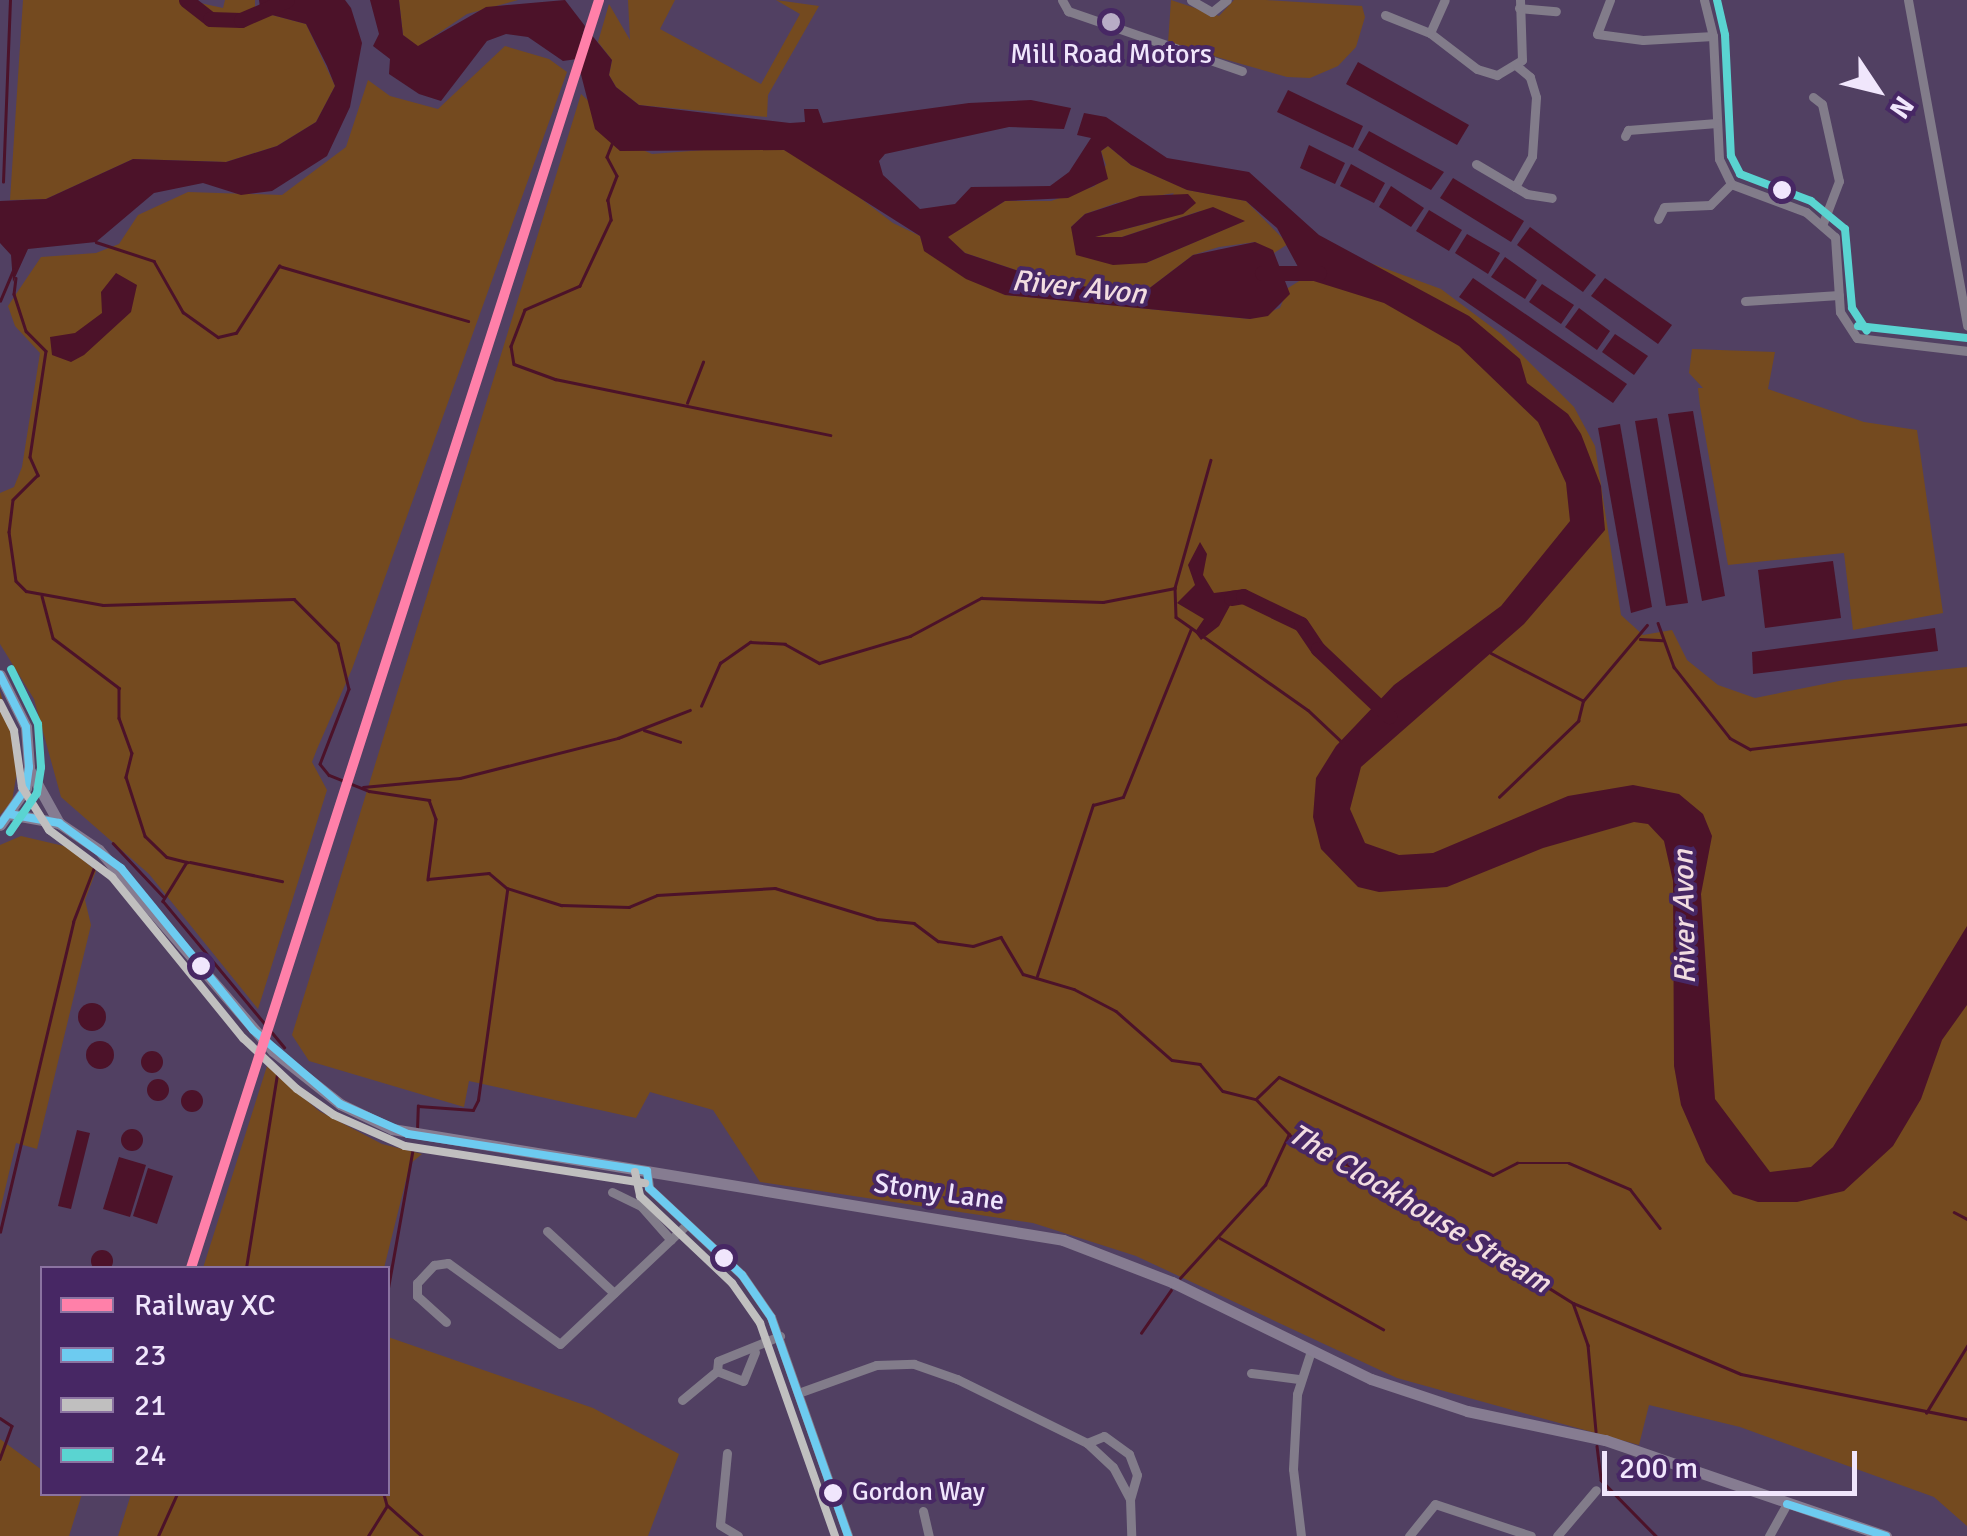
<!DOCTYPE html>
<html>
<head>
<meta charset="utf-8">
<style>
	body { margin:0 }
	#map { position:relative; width:1967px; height:1536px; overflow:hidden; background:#514062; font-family:Signika,sans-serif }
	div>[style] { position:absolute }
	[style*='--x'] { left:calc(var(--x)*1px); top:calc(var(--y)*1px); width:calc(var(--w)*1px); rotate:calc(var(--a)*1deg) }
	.green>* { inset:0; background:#744a1f }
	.water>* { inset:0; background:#4c1229 }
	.round { border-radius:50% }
	.stream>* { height:2.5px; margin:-1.25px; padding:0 1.25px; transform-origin:1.25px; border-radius:1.25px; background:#4c1229 }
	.river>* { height:15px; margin:-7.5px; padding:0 7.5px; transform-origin:7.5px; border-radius:7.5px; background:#4c1229 }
	.minor>* { height:9px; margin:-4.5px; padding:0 4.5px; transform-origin:4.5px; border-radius:4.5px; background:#827c8a }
	.major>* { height:11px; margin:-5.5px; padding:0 5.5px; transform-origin:5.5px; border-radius:5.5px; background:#867c91 }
	.bus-1>* { height:8px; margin:-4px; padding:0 4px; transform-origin:4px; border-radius:4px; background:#6dcbf0 }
	.bus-2>* { height:8px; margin:-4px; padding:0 4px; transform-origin:4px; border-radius:4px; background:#c0bfbf }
	.bus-3>* { height:8px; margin:-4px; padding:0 4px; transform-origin:4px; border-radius:4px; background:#5ad4d1 }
	.rail-1>* { height:10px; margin:-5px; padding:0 5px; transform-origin:5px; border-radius:5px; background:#ff80a9 }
	.dots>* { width:28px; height:28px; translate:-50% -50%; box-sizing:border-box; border:5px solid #472764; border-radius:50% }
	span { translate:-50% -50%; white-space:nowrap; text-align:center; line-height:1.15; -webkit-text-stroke:8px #472764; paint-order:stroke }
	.bus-label { font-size:26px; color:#f0e6fc }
	.left { translate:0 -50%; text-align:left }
	.poi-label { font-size:28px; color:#f0e6fc }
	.street-label { font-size:28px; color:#f0e6fc }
	.water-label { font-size:30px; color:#f2dde1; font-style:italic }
	.legend { position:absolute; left:40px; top:1266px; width:350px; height:230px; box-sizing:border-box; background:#472764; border:2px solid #8b73a1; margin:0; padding:12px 18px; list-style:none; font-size:30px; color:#f0e6fc }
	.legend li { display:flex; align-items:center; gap:20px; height:50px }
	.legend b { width:50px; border:2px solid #8b73a1 }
	.north { position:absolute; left:1827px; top:40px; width:100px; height:100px; -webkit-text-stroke:8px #472764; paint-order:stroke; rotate:125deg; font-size:28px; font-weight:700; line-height:40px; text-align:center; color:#f0e6fc }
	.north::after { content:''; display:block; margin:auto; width:35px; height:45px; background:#f0e6fc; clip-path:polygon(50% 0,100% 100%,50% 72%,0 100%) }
	.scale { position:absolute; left:1602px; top:1451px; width:255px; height:45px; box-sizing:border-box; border:5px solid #f0e6fc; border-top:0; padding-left:12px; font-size:30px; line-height:35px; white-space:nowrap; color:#f0e6fc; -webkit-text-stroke:8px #472764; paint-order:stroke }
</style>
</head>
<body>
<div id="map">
	<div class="green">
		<i style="clip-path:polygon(23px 0,186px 0,223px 8px,225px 0,255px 0,255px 10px,241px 17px,272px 15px,306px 24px,335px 86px,316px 122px,277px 146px,226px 162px,133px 159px,46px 199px,10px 200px)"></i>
		<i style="clip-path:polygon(399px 0,518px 0,467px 14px,418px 47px,403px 35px)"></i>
		<i style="clip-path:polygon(628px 0,675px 0,660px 29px,761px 84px,800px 14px,776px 0,819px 6px,768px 95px,767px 117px,639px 105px,616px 87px,609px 75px,612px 60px,598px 42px,609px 4px,630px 40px)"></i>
		<i style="clip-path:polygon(1171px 0,1219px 16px,1234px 0,1266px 0,1362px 6px,1365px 17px,1356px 47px,1338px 66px,1310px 78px,1287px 77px,1168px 43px)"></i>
		<i style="clip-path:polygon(505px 46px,549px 59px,567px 72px,352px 669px,317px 749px,312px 762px,327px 790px,258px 1009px,149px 874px,61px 797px,34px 699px,0 644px,0 493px,14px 487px,22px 467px,40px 353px,15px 326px,8px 306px,41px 257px,96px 253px,119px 244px,138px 215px,188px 192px,282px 195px,346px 147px,368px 80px,390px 96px,438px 109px)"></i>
		<i style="clip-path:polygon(581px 94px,594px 106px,595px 129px,652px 154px,742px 147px,784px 150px,814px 163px,893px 223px,920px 236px,925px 251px,1005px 295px,1250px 319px,1280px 308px,1288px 288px,1304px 278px,1346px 288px,1362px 260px,1441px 289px,1501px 334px,1574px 407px,1595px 446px,1621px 615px,1643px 635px,1672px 630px,1687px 660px,1718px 685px,1755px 698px,1844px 680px,1967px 667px,1967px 1526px,1934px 1497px,1740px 1427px,1649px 1405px,1639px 1445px,1397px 1378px,1136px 1256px,1033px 1223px,760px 1182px,713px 1110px,650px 1092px,636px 1118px,469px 1081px,464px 1107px,309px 1061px,292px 1035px)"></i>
		<i style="clip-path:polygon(evenodd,1108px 146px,1131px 165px,1188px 190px,1246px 201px,1288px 244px,1274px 253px,1255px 242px,1219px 247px,1193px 255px,1147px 290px,1134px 291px,1058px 284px,965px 253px,947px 237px,1005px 201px,1051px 201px,1095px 186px,1106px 165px,1101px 151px,1108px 146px,1174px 193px,1149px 223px,1094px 237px,1122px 237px,1200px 211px,1244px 221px,1146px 263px,1071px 227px,1085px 214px,1116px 203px,1174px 193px)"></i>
		<i style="clip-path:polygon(1692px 349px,1775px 352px,1768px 389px,1864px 422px,1917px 430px,1943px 613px,1853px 630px,1844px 553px,1728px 565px,1700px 406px,1698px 388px,1703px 388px,1689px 373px)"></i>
		<i style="clip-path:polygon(0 691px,19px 760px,12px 801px,0 815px)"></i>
		<i style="clip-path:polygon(21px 836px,68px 847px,96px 871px,85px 900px,91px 925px,37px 1149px,16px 1143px,0 1211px,0 845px)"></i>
		<i style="clip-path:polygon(267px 1066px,319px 1111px,382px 1144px,422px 1154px,410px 1164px,384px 1268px,203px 1268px)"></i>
		<i style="clip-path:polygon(388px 1337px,593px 1408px,679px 1454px,648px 1536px,118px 1536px,131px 1494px,388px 1494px)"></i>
		<i style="clip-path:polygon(0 1439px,42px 1470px,42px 1494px,82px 1494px,69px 1536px,0 1536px)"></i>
	</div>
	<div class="water">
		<i style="clip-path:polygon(259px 0,345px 0,351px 8px,362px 43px,350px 107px,327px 156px,272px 191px,241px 195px,203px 183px,154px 193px,96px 242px,28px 249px,13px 282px,11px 255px,0 243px,0 201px,46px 199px,133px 159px,226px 162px,277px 146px,316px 122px,335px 86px,327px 66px,306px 24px,272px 15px,239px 18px,260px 7px)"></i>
		<i style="clip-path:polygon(370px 0,399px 0,403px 35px,418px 46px,486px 7px,565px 0,585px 26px,579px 48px,586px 28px,612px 60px,609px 75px,616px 87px,639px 105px,790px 123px,805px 122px,804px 109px,818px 109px,823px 123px,969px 103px,1031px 100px,1071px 108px,1064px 129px,1009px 127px,885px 154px,879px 161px,883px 175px,920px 209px,955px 204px,971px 187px,1050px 186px,1069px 172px,1091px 138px,1077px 135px,1084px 113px,1106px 117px,1167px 158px,1249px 172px,1319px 235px,1469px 316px,1520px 359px,1527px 383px,1568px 414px,1581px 434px,1601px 486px,1605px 530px,1524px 624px,1361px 767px,1350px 809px,1365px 843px,1399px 855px,1433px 853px,1568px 796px,1633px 785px,1679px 794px,1703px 814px,1712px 836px,1701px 894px,1715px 1099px,1770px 1172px,1811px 1167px,1833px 1147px,1967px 926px,1967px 1005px,1942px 1040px,1921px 1099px,1893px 1146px,1844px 1191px,1797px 1202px,1758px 1202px,1733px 1194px,1706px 1162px,1681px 1105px,1674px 1066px,1673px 881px,1664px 841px,1648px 824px,1634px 822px,1543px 848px,1447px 887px,1379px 892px,1358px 887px,1321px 849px,1313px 817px,1316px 778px,1336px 746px,1394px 685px,1501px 606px,1570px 521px,1566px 483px,1538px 422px,1459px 346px,1384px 303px,1304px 278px,1277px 228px,1246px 201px,1187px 190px,1131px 165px,1108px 146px,1101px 151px,1108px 179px,1068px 198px,1005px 201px,948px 237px,965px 253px,1058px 284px,1134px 291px,1147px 290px,1193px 255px,1255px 242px,1273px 250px,1290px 294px,1268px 316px,1250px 319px,1005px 295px,966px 279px,924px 251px,920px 236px,784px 150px,620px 151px,595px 129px,577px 59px,563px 61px,528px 37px,506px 34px,487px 41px,441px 101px,419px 94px,389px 74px,390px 59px,373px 46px,379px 34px)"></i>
		<i style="clip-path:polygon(1358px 62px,1469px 125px,1457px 145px,1346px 84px)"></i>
		<i style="clip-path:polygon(1288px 90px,1363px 126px,1353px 148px,1277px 112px)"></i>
		<i style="clip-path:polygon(1369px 131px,1444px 172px,1431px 190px,1358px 150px)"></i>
		<i style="clip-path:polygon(1309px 145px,1345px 163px,1335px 184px,1300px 168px)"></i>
		<i style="clip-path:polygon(1351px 164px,1385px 183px,1374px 203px,1340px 186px)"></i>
		<i style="clip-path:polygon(1453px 178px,1524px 221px,1511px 242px,1440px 198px)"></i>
		<i style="clip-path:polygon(1391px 186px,1424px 208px,1411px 227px,1379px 207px)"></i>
		<i style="clip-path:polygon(1188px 194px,1196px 203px,1183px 214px,1095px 237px,1122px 237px,1213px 207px,1245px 221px,1146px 263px,1113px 265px,1076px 255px,1071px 227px,1085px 214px,1140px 196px)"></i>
		<i style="clip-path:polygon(1429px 210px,1462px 230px,1449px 251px,1416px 231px)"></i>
		<i style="clip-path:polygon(1530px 227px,1596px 275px,1583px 292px,1517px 245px)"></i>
		<i style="clip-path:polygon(1467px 234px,1500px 253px,1488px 274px,1455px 253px)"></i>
		<i style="clip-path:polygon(1505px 257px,1537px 280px,1525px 299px,1491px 277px)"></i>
		<i style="clip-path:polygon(116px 273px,137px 285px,131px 312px,84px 355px,71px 362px,52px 355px,50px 337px,75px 333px,102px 313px,101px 292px)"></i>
		<i style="clip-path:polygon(1473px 278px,1627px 384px,1613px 403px,1459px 297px)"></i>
		<i style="clip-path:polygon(1605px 278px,1672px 325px,1658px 344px,1591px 296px)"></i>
		<i style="clip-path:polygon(1542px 284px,1574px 305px,1561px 324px,1529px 302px)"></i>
		<i style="clip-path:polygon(1579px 308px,1610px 331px,1597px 350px,1565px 327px)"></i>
		<i style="clip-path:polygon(1615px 334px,1648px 356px,1634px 375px,1602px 352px)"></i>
		<i style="clip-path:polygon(1693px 411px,1725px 596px,1702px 601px,1668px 414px)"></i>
		<i style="clip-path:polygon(1657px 418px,1688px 603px,1666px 606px,1635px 421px)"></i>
		<i style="clip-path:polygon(1620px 424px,1652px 607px,1631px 613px,1598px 428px)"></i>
		<i style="clip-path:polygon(1200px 542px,1207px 554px,1203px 575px,1214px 593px,1238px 590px,1251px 598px,1233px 600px,1219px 626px,1201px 640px,1195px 632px,1204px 619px,1177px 603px,1195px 585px,1188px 565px)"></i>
		<i style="clip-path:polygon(1833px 561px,1841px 618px,1765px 628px,1758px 570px)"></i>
		<i style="clip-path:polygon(1935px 628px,1938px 651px,1753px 674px,1752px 652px)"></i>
		<i class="round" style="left:78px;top:1003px;width:28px;height:28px"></i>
		<i class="round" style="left:86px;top:1041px;width:28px;height:28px"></i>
		<i class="round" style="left:141px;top:1051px;width:22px;height:22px"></i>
		<i class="round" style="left:147px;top:1079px;width:22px;height:22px"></i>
		<i class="round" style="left:181px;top:1090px;width:22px;height:22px"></i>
		<i class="round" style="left:121px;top:1129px;width:22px;height:22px"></i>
		<i style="clip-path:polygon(77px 1130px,90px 1133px,71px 1209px,58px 1206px)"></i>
		<i style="clip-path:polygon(119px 1157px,146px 1165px,130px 1217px,103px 1209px)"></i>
		<i style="clip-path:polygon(148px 1168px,173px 1176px,157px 1224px,133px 1216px)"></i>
		<i class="round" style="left:91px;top:1250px;width:22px;height:22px"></i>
	</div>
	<div class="stream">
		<i style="--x:613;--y:142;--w:16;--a:112"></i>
		<i style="--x:607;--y:157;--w:21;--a:62"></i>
		<i style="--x:617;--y:176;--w:26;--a:111"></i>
		<i style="--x:608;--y:200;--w:20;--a:81"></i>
		<i style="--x:611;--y:220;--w:73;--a:115.2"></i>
		<i style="--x:580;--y:286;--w:60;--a:156.4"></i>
		<i style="--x:525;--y:310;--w:39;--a:111"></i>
		<i style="--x:511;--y:346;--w:18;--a:81"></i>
		<i style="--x:514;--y:364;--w:44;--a:20.1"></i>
		<i style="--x:555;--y:379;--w:281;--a:11.5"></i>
		<i style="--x:3;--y:182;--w:182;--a:-87.8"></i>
		<i style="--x:96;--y:242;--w:61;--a:18.1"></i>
		<i style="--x:154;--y:261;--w:59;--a:60.4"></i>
		<i style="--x:183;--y:312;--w:43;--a:35.5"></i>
		<i style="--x:218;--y:337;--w:18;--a:-13"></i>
		<i style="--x:236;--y:333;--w:80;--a:-57.3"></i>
		<i style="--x:279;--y:266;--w:197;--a:16.2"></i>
		<i style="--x:16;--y:278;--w:16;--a:97"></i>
		<i style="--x:14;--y:294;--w:39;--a:72"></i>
		<i style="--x:26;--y:331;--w:28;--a:45"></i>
		<i style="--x:46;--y:351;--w:107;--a:98.6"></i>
		<i style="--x:30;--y:457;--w:20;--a:66"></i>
		<i style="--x:38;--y:475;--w:35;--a:135"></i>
		<i style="--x:13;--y:500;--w:32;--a:97"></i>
		<i style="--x:9;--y:532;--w:49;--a:81.9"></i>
		<i style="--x:16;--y:581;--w:14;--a:45"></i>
		<i style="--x:26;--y:591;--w:78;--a:10.3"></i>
		<i style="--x:103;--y:605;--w:191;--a:-1.8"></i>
		<i style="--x:294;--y:599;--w:62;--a:45"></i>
		<i style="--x:338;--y:643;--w:47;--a:76.6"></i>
		<i style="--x:349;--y:689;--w:80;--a:111.1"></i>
		<i style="--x:320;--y:764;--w:14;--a:51"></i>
		<i style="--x:329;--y:775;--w:43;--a:21.8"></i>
		<i style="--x:369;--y:791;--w:61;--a:8.5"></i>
		<i style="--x:429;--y:800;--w:20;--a:70"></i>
		<i style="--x:436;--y:819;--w:61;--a:97.6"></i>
		<i style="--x:428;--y:879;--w:61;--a:-5.6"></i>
		<i style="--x:489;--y:873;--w:23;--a:40"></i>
		<i style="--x:507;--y:888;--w:57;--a:17.5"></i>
		<i style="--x:561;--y:905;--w:68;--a:1.7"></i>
		<i style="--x:629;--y:907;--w:30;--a:-23"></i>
		<i style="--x:657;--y:895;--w:118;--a:-3.4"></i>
		<i style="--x:775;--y:888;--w:107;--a:16.9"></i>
		<i style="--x:877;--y:919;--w:37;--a:6"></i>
		<i style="--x:914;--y:923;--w:30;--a:37"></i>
		<i style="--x:938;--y:941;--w:35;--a:8"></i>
		<i style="--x:973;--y:946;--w:29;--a:-18"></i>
		<i style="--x:1001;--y:937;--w:43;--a:59.3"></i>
		<i style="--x:1023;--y:974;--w:53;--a:16.4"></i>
		<i style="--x:1074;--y:989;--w:47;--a:27.6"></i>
		<i style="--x:1116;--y:1011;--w:74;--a:41.2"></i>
		<i style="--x:1172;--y:1060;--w:28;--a:8"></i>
		<i style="--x:1200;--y:1064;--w:35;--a:50"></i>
		<i style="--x:1223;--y:1091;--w:34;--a:14"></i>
		<i style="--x:1256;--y:1099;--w:52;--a:46.5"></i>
		<i style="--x:1292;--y:1137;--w:86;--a:26.3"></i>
		<i style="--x:1369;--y:1175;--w:241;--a:32.1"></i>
		<i style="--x:1573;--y:1303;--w:45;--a:70.3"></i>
		<i style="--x:1588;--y:1345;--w:87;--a:84.7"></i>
		<i style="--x:0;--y:301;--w:34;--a:-67"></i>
		<i style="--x:687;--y:403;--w:44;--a:-68.7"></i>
		<i style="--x:1211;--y:460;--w:133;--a:105.7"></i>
		<i style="--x:1175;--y:588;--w:29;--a:88"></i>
		<i style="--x:1176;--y:617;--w:161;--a:35.2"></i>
		<i style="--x:1308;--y:710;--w:45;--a:43.2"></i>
		<i style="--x:42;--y:596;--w:43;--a:75.3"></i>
		<i style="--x:53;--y:638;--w:83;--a:37.1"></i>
		<i style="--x:119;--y:688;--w:30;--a:90"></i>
		<i style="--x:119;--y:718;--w:37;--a:70"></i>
		<i style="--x:132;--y:753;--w:25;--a:104"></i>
		<i style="--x:126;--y:777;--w:62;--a:72.1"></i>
		<i style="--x:145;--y:836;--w:30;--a:44"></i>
		<i style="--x:167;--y:857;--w:21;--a:14"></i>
		<i style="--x:187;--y:862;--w:46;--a:121.6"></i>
		<i style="--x:163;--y:901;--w:190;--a:50.3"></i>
		<i style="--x:1658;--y:623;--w:47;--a:70"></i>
		<i style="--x:1674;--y:667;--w:90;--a:51.7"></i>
		<i style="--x:1730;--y:738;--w:23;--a:29"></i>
		<i style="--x:1750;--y:749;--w:218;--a:-6.6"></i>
		<i style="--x:1640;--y:639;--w:22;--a:3"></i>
		<i style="--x:1491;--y:653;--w:102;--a:27.3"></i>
		<i style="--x:701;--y:706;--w:47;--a:-66.2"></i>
		<i style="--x:720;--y:663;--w:37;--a:-35"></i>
		<i style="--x:750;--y:642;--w:35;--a:3"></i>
		<i style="--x:785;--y:644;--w:39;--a:29"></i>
		<i style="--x:819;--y:663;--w:95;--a:-16.5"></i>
		<i style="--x:910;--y:636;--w:81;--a:-28.2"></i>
		<i style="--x:981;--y:598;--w:122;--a:1.9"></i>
		<i style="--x:1103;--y:602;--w:73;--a:-11"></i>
		<i style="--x:644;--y:730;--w:38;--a:18"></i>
		<i style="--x:363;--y:787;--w:97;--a:-5.3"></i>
		<i style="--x:460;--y:778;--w:163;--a:-14.2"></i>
		<i style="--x:618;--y:738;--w:77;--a:-21.3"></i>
		<i style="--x:1499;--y:797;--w:110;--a:-43.9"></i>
		<i style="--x:1578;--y:721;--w:21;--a:-76"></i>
		<i style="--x:1583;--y:701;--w:99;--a:-49.9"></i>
		<i style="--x:113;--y:843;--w:73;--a:46.7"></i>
		<i style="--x:190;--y:862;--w:94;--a:11.7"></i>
		<i style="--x:1037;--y:976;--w:180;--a:-71.9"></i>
		<i style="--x:1093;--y:805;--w:31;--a:-15"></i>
		<i style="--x:1123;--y:797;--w:181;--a:-68"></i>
		<i style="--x:1257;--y:1098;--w:30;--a:-44"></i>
		<i style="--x:1279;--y:1077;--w:235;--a:24.6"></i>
		<i style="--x:1493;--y:1175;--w:27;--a:-27"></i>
		<i style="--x:1517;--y:1163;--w:52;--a:0"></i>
		<i style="--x:1569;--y:1163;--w:66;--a:23.1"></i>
		<i style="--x:1630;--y:1189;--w:49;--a:52.4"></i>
		<i style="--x:417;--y:1130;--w:24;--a:-88"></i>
		<i style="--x:418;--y:1106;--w:55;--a:4.2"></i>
		<i style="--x:473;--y:1110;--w:11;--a:-63"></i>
		<i style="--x:478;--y:1100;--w:212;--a:-82.1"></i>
		<i style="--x:1954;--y:1212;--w:15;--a:28"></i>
		<i style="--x:0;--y:1232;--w:318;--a:-76.7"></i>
		<i style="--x:73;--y:922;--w:61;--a:-68.9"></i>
		<i style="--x:1220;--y:1238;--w:187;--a:29.2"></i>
		<i style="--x:246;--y:1268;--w:196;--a:-80.9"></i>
		<i style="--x:1180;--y:1278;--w:126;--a:-47.6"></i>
		<i style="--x:1265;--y:1185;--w:56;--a:-64.8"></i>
		<i style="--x:388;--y:1288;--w:142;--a:-79.9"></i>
		<i style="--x:1573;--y:1303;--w:182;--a:22.9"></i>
		<i style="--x:1741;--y:1374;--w:230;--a:11.3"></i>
		<i style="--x:1141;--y:1333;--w:52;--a:-55.1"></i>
		<i style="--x:1926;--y:1413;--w:79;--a:-58.5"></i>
		<i style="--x:0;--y:1418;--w:14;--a:34"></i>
		<i style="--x:12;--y:1426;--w:35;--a:110"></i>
		<i style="--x:1597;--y:1446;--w:34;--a:83"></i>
		<i style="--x:1601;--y:1480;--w:78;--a:45.5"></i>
		<i style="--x:384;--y:1494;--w:11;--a:75"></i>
		<i style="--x:387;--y:1505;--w:47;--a:41.5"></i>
		<i style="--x:158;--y:1536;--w:46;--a:-65.7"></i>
		<i style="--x:368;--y:1536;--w:34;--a:-58"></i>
	</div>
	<div class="river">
		<i style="--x:186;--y:0;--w:31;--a:38"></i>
		<i style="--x:210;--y:19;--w:31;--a:2"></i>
		<i style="--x:241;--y:20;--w:50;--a:-23.5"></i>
		<i style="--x:1262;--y:273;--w:57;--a:0"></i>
		<i style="--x:1231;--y:598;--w:12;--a:-9"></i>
		<i style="--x:1243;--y:596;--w:64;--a:25.8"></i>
		<i style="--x:1301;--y:624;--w:30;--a:56"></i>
		<i style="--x:1318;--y:649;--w:98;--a:43.3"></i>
	</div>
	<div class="minor">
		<i style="--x:1062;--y:0;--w:13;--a:61"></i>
		<i style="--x:1068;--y:11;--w:184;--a:19"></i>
		<i style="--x:1191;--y:0;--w:24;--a:30"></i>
		<i style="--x:1212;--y:12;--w:19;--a:-39"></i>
		<i style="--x:1610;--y:0;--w:36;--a:111"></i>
		<i style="--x:1597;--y:34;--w:46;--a:7.4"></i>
		<i style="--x:1643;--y:40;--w:70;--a:-3.3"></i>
		<i style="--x:1704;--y:0;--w:37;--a:76"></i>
		<i style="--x:1713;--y:36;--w:123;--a:87.2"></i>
		<i style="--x:1719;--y:159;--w:28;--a:64"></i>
		<i style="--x:1731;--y:184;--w:80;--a:20.5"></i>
		<i style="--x:1806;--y:212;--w:38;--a:41"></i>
		<i style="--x:1835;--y:237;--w:75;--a:86.2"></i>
		<i style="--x:1840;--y:312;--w:31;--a:57"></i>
		<i style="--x:1857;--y:338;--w:111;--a:6.7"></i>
		<i style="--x:1908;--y:0;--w:331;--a:79.7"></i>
		<i style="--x:1519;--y:8;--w:37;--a:5"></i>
		<i style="--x:1385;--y:15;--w:48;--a:21.8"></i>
		<i style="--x:1430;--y:33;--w:59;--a:37.5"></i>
		<i style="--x:1477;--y:69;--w:21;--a:17"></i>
		<i style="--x:1497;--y:75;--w:29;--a:-31"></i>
		<i style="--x:1522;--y:60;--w:60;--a:-91.9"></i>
		<i style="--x:1430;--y:33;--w:36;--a:-66"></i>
		<i style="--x:1813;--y:97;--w:11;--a:38"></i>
		<i style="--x:1822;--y:104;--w:79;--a:77.6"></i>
		<i style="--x:1839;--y:181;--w:45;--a:110.9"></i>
		<i style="--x:1625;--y:136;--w:7;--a:-63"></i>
		<i style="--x:1628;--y:130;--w:89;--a:-4.5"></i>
		<i style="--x:1476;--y:164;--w:59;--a:30.5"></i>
		<i style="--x:1527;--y:194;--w:25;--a:9"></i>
		<i style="--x:1515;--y:187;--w:35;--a:-61"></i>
		<i style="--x:1532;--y:156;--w:59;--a:-86.1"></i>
		<i style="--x:1536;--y:97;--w:21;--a:-107"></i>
		<i style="--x:1530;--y:77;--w:16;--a:-140"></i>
		<i style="--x:1658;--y:219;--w:13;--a:-63"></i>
		<i style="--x:1664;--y:207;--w:46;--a:-2.5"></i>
		<i style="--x:1710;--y:205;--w:30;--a:-45"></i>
		<i style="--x:1745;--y:301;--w:94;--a:-3.7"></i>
		<i style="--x:647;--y:1171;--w:17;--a:83"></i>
		<i style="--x:649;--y:1188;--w:127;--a:43.1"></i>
		<i style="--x:742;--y:1275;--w:51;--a:55.4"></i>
		<i style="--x:771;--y:1317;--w:232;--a:70.6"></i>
		<i style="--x:612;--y:1192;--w:32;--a:26"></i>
		<i style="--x:641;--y:1206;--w:45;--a:48.6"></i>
		<i style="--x:547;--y:1231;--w:91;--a:42.8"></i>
		<i style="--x:446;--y:1322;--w:39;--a:-138"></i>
		<i style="--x:417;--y:1296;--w:13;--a:-90"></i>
		<i style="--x:417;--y:1283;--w:25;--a:-47"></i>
		<i style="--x:434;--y:1265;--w:14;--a:-8"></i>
		<i style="--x:448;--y:1263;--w:138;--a:35.9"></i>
		<i style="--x:560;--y:1344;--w:172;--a:-43.3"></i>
		<i style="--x:755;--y:1352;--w:31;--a:112"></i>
		<i style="--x:743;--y:1381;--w:28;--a:-159"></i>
		<i style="--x:717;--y:1371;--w:10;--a:-84"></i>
		<i style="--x:718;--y:1361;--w:67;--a:-22"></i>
		<i style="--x:1251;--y:1373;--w:48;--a:7.1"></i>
		<i style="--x:801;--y:1392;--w:80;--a:-19.8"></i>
		<i style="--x:876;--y:1365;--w:38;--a:-2"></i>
		<i style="--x:914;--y:1364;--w:46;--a:19.2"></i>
		<i style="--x:957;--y:1379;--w:145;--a:26.2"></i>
		<i style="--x:1087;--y:1443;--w:35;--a:43"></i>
		<i style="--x:1113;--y:1467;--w:36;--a:62"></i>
		<i style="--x:1130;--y:1499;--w:37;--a:88"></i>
		<i style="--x:682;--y:1400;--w:45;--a:-39.6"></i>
		<i style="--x:1087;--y:1443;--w:18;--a:-22"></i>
		<i style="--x:1104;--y:1436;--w:31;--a:36"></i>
		<i style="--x:1129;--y:1454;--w:22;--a:69"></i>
		<i style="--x:1137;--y:1475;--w:25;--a:106"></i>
		<i style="--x:727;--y:1453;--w:72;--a:95.6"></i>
		<i style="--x:720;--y:1525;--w:21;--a:31"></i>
		<i style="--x:923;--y:1511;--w:26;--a:77"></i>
		<i style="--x:1301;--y:1536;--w:67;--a:-96.8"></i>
		<i style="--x:1293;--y:1469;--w:75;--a:-86.9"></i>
		<i style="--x:1297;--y:1394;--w:45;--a:-72"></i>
		<i style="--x:1409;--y:1536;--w:41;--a:-50.9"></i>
		<i style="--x:1435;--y:1504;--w:101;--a:18.4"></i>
		<i style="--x:1557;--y:1536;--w:60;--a:-49.7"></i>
		<i style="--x:1769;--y:1536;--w:37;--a:-61"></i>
	</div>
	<div class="major">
		<i style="--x:0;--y:675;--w:58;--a:63.4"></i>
		<i style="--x:26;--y:727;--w:40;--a:85.7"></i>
		<i style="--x:29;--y:767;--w:21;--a:98"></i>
		<i style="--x:26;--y:788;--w:45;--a:125.1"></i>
		<i style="--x:30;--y:771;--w:60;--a:60.9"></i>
		<i style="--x:9;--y:814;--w:51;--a:10.2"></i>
		<i style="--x:59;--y:823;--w:48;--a:34"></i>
		<i style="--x:99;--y:850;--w:266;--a:49.1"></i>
		<i style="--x:273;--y:1051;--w:85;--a:38.3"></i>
		<i style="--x:340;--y:1104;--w:58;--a:25.7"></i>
		<i style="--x:392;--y:1129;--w:680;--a:9.39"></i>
		<i style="--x:1063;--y:1240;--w:117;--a:21.1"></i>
		<i style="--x:1172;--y:1282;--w:221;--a:26"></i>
		<i style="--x:1371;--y:1379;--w:101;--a:18.4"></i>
		<i style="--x:1467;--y:1411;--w:141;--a:11.9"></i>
		<i style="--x:1605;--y:1440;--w:297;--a:18.9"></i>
	</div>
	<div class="bus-1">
		<i style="--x:0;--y:675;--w:58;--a:63.4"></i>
		<i style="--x:26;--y:727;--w:40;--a:85.7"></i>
		<i style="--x:29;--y:767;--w:21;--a:98"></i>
		<i style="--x:26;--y:788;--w:45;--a:125.1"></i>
		<i style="--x:9;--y:814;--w:51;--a:10.2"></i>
		<i style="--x:59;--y:823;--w:77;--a:36"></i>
		<i style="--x:121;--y:868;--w:209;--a:50.8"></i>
		<i style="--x:253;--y:1030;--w:114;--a:40.4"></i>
		<i style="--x:340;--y:1104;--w:74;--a:23.8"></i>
		<i style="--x:408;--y:1134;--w:242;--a:8.8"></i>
		<i style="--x:647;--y:1171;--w:17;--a:83"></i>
		<i style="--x:649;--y:1188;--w:127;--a:43.1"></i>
		<i style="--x:742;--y:1275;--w:51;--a:55.4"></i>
		<i style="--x:771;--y:1317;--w:232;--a:70.6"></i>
		<i style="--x:1787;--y:1504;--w:104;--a:17.9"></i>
	</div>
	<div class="bus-2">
		<i style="--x:0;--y:703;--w:31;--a:63"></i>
		<i style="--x:14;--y:731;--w:57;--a:81.9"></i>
		<i style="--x:22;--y:787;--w:51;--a:57.9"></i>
		<i style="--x:49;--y:830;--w:79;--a:36.7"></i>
		<i style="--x:112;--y:877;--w:208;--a:50.9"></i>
		<i style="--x:243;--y:1038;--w:74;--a:43.4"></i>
		<i style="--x:297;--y:1089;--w:45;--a:35.1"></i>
		<i style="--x:334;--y:1115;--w:77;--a:23.6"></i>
		<i style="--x:405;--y:1146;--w:243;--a:8.8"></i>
		<i style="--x:635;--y:1172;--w:25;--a:78"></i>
		<i style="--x:640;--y:1196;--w:127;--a:43.4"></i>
		<i style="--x:732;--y:1283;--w:49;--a:55"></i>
		<i style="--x:760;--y:1323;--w:226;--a:70.6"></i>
	</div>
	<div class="bus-3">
		<i style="--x:1717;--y:0;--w:36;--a:77"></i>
		<i style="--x:1725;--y:35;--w:121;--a:87.2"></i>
		<i style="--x:1731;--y:156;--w:20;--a:63"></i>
		<i style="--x:1740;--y:174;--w:76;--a:20.8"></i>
		<i style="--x:1811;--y:201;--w:44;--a:39.5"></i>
		<i style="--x:1845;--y:229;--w:79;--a:84.9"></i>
		<i style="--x:1852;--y:308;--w:27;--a:57"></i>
		<i style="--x:1858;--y:326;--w:110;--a:6.3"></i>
		<i style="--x:10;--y:832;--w:47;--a:-55.3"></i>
		<i style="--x:37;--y:793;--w:26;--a:-81"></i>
		<i style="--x:41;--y:767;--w:43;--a:-94"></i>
		<i style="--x:38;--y:724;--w:61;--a:-116.1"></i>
	</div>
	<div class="rail-1">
		<i style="--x:191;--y:1268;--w:1332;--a:-72.16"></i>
	</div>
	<div class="dots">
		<i style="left:1111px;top:22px;background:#b8acc6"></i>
		<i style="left:1782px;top:190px;background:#f0e6fc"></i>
		<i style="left:201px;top:966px;background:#f0e6fc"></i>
		<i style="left:724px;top:1258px;background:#f0e6fc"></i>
		<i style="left:833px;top:1493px;background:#f0e6fc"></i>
	</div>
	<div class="bus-label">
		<span class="left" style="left:852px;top:1493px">Gordon Way</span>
	</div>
	<div class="poi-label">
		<span style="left:1111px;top:54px">Mill Road Motors</span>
	</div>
	<div class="street-label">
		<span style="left:939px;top:1192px;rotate:8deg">Stony Lane</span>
	</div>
	<div class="water-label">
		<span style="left:1079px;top:288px;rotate:6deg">River Avon</span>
		<span style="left:1685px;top:917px;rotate:-91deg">River Avon</span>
		<span style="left:1419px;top:1209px;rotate:31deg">The Clockhouse Stream</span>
	</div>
	<ul class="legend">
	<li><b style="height:12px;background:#ff80a9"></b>Railway XC</li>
	<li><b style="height:12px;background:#6dcbf0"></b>23</li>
	<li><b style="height:12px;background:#c0bfbf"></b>21</li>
	<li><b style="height:12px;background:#5ad4d1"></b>24</li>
	</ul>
	<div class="north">N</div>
	<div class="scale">200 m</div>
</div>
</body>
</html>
